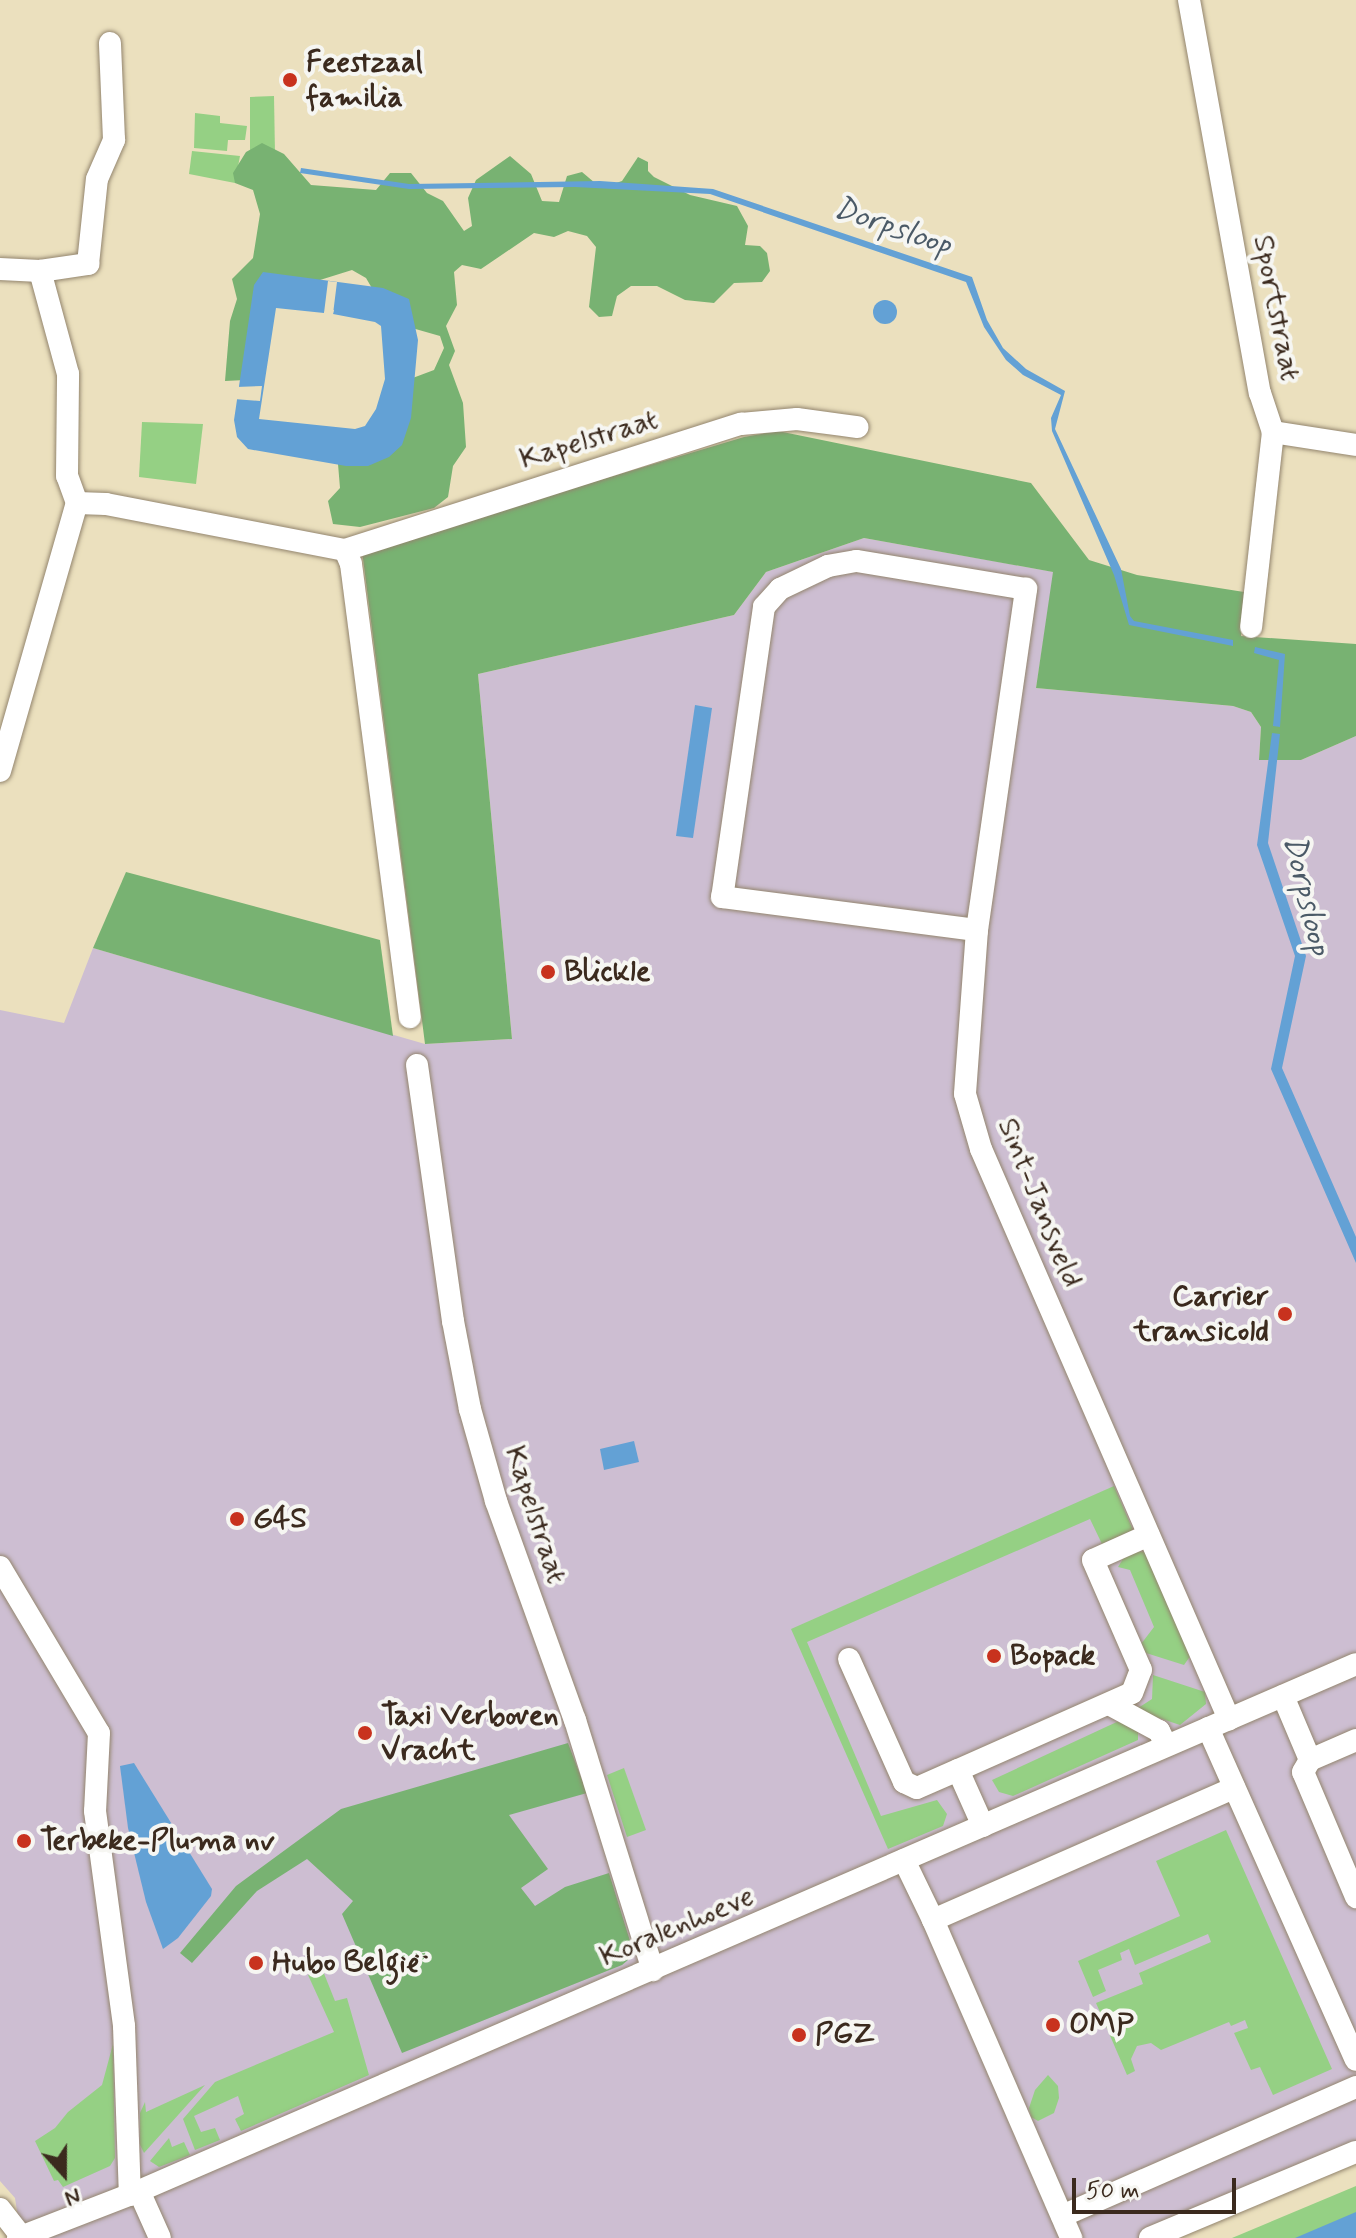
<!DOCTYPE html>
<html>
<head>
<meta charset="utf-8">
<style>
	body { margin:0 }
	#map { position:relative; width:1356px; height:2238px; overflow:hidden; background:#ebe0be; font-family:Mynerve,sans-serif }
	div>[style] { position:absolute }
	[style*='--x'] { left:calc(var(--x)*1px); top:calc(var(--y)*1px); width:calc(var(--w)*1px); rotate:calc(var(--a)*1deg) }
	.industrial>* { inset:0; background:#cdbed2 }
	.green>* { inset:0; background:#95d084 }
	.forest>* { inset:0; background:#78b272 }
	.water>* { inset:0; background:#63a1d5 }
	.round { border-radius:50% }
	.pier>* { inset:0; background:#ebe0be }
	.roads { filter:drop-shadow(0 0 2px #93856e) drop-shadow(0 0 2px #93856e) }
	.minor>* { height:22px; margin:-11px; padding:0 11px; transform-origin:11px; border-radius:11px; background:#fff }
	.dots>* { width:22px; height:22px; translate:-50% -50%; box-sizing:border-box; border:4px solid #f6f6f2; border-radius:50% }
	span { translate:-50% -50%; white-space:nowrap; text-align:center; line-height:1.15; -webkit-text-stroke:8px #f6f6f2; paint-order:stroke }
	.poi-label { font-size:30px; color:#3b2a1e; font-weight:700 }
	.left { translate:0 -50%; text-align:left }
	.right { translate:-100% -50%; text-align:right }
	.street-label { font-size:30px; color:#3b2a1e }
	.water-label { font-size:32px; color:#4b5a67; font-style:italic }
	.north { position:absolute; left:24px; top:2134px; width:80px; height:80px; -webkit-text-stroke:6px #f6f6f2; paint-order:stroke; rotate:159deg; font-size:22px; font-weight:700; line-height:32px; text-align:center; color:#3b2a1e }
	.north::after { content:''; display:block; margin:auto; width:28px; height:36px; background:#3b2a1e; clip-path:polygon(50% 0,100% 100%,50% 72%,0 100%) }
	.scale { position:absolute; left:1072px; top:2178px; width:164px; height:36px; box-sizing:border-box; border:4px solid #3b2a1e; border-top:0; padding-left:10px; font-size:24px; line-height:28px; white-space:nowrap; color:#3b2a1e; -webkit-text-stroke:6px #f6f6f2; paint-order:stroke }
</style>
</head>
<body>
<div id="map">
	<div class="industrial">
		<i style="clip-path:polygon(864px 538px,1054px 572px,1036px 688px,1233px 706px,1251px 712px,1261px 727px,1259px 760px,1301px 760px,1356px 736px,1356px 2152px,1145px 2238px,21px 2238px,15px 2198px,0 2181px,0 1010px,64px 1023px,93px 948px,425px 1044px,512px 1039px,478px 674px,734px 615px,766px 572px)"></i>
	</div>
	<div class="green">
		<i style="clip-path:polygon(274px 96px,275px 154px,250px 153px,250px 97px)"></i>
		<i style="clip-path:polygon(195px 113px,220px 116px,220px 123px,247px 126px,245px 140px,228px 140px,227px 151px,194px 148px)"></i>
		<i style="clip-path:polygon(192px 151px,240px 156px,235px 183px,189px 174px)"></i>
		<i style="clip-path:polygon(142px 422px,203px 424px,196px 484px,139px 477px)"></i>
		<i style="clip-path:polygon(1114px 1486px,1133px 1530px,1102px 1544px,1090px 1519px,807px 1642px,881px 1816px,937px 1800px,947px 1814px,943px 1826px,888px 1849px,791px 1629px)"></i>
		<i style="clip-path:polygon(1134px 1551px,1145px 1552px,1191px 1655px,1184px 1665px,1146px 1653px,1141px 1644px,1154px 1627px,1130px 1570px,1118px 1567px,1126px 1554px)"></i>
		<i style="clip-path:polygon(1153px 1675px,1205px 1692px,1206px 1704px,1180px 1725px,1135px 1710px,1152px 1699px)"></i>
		<i style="clip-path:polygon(1121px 1720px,1138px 1729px,1138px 1740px,1013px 1796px,999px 1792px,992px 1780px)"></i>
		<i style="clip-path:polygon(624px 1768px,646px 1830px,627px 1837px,607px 1775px)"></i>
		<i style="clip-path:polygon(1226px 1830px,1332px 2069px,1273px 2095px,1260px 2067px,1251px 2070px,1234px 2033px,1248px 2028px,1245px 2020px,1231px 2026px,1229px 2022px,1161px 2050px,1151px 2043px,1137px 2046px,1131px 2059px,1135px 2071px,1127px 2075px,1096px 2003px,1143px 1984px,1139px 1973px,1211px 1942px,1208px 1934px,1135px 1965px,1129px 1949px,1120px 1953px,1122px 1960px,1098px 1970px,1106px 1991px,1093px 1997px,1078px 1961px,1180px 1916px,1156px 1861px)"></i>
		<i style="clip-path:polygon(323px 1971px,335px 2001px,347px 1998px,369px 2075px,241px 2131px,235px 2119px,244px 2114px,238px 2096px,194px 2116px,201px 2132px,215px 2128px,220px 2140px,195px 2150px,183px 2119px,215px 2082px,334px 2032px,308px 1975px)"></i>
		<i style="clip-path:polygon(113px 2044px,115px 2158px,110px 2166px,63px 2187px,58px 2180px,54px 2181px,35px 2141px,55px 2128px,68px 2112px,102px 2085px)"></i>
		<i style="clip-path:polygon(1048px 2075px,1058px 2086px,1059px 2098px,1054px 2113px,1038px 2121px,1031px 2117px,1029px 2108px,1035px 2090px)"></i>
		<i style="clip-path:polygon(205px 2085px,144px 2153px,140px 2145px,140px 2113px,145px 2102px,146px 2112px)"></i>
		<i style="clip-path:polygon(169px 2138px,172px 2147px,184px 2142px,190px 2155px,159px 2167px,150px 2161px)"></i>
		<i style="clip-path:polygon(1356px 2186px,1356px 2238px,1232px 2238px)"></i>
	</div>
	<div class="forest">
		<i style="clip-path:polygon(262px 143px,284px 154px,311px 185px,376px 190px,390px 173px,411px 173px,427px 193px,443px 201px,464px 231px,472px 226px,468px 198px,476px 180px,510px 156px,531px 174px,542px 201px,559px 202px,567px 176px,582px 172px,595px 183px,613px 184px,622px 181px,638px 157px,648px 162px,648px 171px,654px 177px,690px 195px,737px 206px,748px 226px,745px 245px,760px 246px,767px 253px,770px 271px,762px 282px,734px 283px,714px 303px,685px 300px,657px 286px,631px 286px,617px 296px,612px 316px,599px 317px,589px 307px,596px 247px,587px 236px,568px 231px,554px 237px,534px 233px,481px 269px,462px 265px,454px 272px,457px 305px,446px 326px,455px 351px,449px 365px,463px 403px,466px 447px,453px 466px,448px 497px,434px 508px,360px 527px,333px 524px,328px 501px,340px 488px,337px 452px,366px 441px,410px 379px,434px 370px,444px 348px,440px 336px,412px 328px,386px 312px,366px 278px,352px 270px,304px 285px,284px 286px,245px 380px,225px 381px,230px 321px,237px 299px,232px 279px,253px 258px,260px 214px,253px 190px,235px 183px,233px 173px,246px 152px)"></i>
		<i style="clip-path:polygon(778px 431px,1031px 483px,1089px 560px,1137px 575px,1244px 592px,1241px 636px,1356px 644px,1356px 736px,1301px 760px,1259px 760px,1261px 727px,1251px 712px,1233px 706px,1036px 688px,1053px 572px,864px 538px,766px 572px,734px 615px,478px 674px,512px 1039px,425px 1044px,362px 551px,744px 437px)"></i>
		<i style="clip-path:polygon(126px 872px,380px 940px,393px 1036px,93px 948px)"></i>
		<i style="clip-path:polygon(568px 1743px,587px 1793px,509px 1815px,548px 1869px,521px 1888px,535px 1906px,565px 1887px,609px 1873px,631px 1944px,628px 1960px,622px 1965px,402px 2053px,342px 1914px,353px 1901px,307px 1859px,257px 1891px,192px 1963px,180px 1953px,236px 1886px,341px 1809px)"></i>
	</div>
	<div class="water">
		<i style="clip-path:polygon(301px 168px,409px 184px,600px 181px,713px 189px,972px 277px,987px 320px,1003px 348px,1026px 369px,1065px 391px,1055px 429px,1121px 569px,1130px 616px,1134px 621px,1233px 640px,1233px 646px,1129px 625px,1114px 575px,1052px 431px,1051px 418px,1061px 395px,1023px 375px,1006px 360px,984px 327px,966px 282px,710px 194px,575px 187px,409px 189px,300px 173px)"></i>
		<i style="clip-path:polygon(evenodd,263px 272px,383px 288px,409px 299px,418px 340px,411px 418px,402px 445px,389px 457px,368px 466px,346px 466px,248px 449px,237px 437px,234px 420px,254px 285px,263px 272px,276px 308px,324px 313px,326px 309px,334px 310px,333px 314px,375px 322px,381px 326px,385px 379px,376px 409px,365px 426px,355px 429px,259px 419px,276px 308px)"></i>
		<i class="round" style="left:873px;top:300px;width:24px;height:24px"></i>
		<i style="clip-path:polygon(1255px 647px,1285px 654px,1280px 727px,1273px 726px,1279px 660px,1254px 653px)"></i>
		<i style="clip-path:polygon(695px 705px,712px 708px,693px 838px,676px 836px)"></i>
		<i style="clip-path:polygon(1272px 733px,1280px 734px,1268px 843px,1306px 956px,1282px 1068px,1356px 1237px,1356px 1263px,1271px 1069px,1295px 956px,1257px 845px)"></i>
		<i style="clip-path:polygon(634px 1441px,639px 1462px,604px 1470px,600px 1449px)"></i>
		<i style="clip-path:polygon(134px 1763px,212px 1889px,211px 1896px,178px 1938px,163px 1949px,146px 1902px,128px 1828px,120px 1766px)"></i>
		<i style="clip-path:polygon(1356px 2212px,1356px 2238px,1295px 2238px)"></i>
	</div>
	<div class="pier">
		<i style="clip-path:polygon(328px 281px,337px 282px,333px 314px,324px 313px)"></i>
		<i style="clip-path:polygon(262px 386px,260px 401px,234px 399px,236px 387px)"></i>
	</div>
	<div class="roads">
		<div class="minor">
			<i style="--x:1189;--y:0;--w:399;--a:79.8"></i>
			<i style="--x:1260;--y:393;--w:41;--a:71.6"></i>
			<i style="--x:1273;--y:432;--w:196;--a:96.4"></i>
			<i style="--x:0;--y:269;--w:40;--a:2.9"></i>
			<i style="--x:40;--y:271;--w:49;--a:-8.3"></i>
			<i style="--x:88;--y:264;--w:85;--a:-84"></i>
			<i style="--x:97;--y:179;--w:43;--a:-66.4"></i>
			<i style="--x:114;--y:140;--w:97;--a:-92.4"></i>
			<i style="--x:1273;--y:432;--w:84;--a:8.9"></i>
			<i style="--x:77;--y:503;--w:29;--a:2"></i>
			<i style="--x:106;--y:504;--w:243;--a:10.9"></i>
			<i style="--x:345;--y:550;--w:416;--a:-17.7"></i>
			<i style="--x:741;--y:424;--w:56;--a:-5.1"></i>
			<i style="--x:797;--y:419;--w:61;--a:7.6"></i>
			<i style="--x:345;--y:550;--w:15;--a:67"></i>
			<i style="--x:351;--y:564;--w:457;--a:82.6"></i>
			<i style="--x:0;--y:771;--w:279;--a:-74"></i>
			<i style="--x:77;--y:503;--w:29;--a:-110"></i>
			<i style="--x:67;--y:476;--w:102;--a:-89.4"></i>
			<i style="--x:68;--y:374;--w:107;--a:-105.2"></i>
			<i style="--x:977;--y:930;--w:345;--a:-81.8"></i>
			<i style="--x:1026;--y:589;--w:172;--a:-170.6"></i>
			<i style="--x:856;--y:561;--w:28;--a:170"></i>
			<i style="--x:828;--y:566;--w:53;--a:154.4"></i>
			<i style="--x:780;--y:589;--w:24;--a:132"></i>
			<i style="--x:764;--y:607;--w:293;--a:98.2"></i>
			<i style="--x:722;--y:897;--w:257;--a:7.4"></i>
			<i style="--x:977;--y:930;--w:164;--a:94.2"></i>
			<i style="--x:965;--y:1094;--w:57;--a:73.8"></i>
			<i style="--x:981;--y:1149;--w:622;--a:66.49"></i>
			<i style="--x:417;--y:1065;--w:259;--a:82"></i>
			<i style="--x:453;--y:1321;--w:90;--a:79.1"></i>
			<i style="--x:470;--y:1409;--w:96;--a:74.2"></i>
			<i style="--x:496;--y:1501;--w:233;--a:70.2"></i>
			<i style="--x:575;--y:1720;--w:262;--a:72.7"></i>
			<i style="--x:0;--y:1567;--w:193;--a:59.2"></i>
			<i style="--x:99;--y:1733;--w:78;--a:92.9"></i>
			<i style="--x:95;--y:1811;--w:217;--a:82.3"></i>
			<i style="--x:124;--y:2026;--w:169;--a:88"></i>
			<i style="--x:849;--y:1659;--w:135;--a:65.9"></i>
			<i style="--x:904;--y:1782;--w:14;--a:25"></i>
			<i style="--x:917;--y:1788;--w:45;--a:-23.7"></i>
			<i style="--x:1283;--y:1696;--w:69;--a:67.1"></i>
			<i style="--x:1310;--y:1760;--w:50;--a:-23.5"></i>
			<i style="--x:1109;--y:1704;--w:57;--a:28.4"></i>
			<i style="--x:1159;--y:1731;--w:16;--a:63"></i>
			<i style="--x:1208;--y:1728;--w:363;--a:66"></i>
			<i style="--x:1310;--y:1760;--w:14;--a:120"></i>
			<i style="--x:1303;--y:1772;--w:136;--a:67"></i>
			<i style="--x:983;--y:1826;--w:61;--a:-114.1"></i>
			<i style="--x:958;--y:1770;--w:190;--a:-23.9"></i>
			<i style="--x:1132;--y:1693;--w:25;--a:-69"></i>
			<i style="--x:1141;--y:1670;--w:120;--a:-113.6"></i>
			<i style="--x:1093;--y:1560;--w:61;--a:-24.1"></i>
			<i style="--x:904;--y:1860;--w:67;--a:64.2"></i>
			<i style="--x:933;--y:1920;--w:329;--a:-23.7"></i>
			<i style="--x:933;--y:1920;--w:347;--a:66.5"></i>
			<i style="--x:139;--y:2191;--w:51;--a:65.9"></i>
			<i style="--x:0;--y:2209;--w:37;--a:52"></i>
			<i style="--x:1062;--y:2216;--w:321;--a:-23.7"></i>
			<i style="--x:18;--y:2238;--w:130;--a:-21.2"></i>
			<i style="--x:139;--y:2191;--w:1326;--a:-23.41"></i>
			<i style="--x:1150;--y:2238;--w:223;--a:-22.7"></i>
		</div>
	</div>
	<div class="dots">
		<i style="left:290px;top:80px;background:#c8321e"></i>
		<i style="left:548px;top:972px;background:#c8321e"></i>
		<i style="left:1285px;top:1314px;background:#c8321e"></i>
		<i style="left:237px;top:1519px;background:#c8321e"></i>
		<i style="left:994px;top:1656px;background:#c8321e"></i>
		<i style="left:365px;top:1733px;background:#c8321e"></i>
		<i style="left:24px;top:1841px;background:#c8321e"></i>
		<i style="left:256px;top:1963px;background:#c8321e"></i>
		<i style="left:1053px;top:2025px;background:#c8321e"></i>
		<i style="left:799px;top:2035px;background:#c8321e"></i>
	</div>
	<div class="poi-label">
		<span class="left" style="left:306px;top:80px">Feestzaal<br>familia</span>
		<span class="left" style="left:564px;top:972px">Blickle</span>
		<span class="right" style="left:1269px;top:1314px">Carrier<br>transicold</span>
		<span class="left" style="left:253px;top:1519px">G4S</span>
		<span class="left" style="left:1010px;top:1656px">Bopack</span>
		<span class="left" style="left:381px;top:1733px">Taxi Verboven<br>Vracht</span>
		<span class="left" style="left:40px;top:1841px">Terbeke-Pluma nv</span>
		<span class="left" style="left:272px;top:1963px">Hubo België</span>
		<span class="left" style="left:1069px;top:2025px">OMP</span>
		<span class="left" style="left:815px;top:2035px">PGZ</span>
	</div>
	<div class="street-label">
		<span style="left:1276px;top:308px;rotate:79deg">Sportstraat</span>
		<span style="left:589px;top:440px;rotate:-17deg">Kapelstraat</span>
		<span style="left:1039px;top:1203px;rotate:68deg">Sint-Jansveld</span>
		<span style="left:535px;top:1515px;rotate:72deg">Kapelstraat</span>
		<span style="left:677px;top:1927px;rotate:-23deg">Koralenhoeve</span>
	</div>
	<div class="water-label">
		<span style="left:892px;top:227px;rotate:19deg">Dorpsloop</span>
		<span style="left:1306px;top:895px;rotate:77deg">Dorpsloop</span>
	</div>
	<div class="north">N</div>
	<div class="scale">50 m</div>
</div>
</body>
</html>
